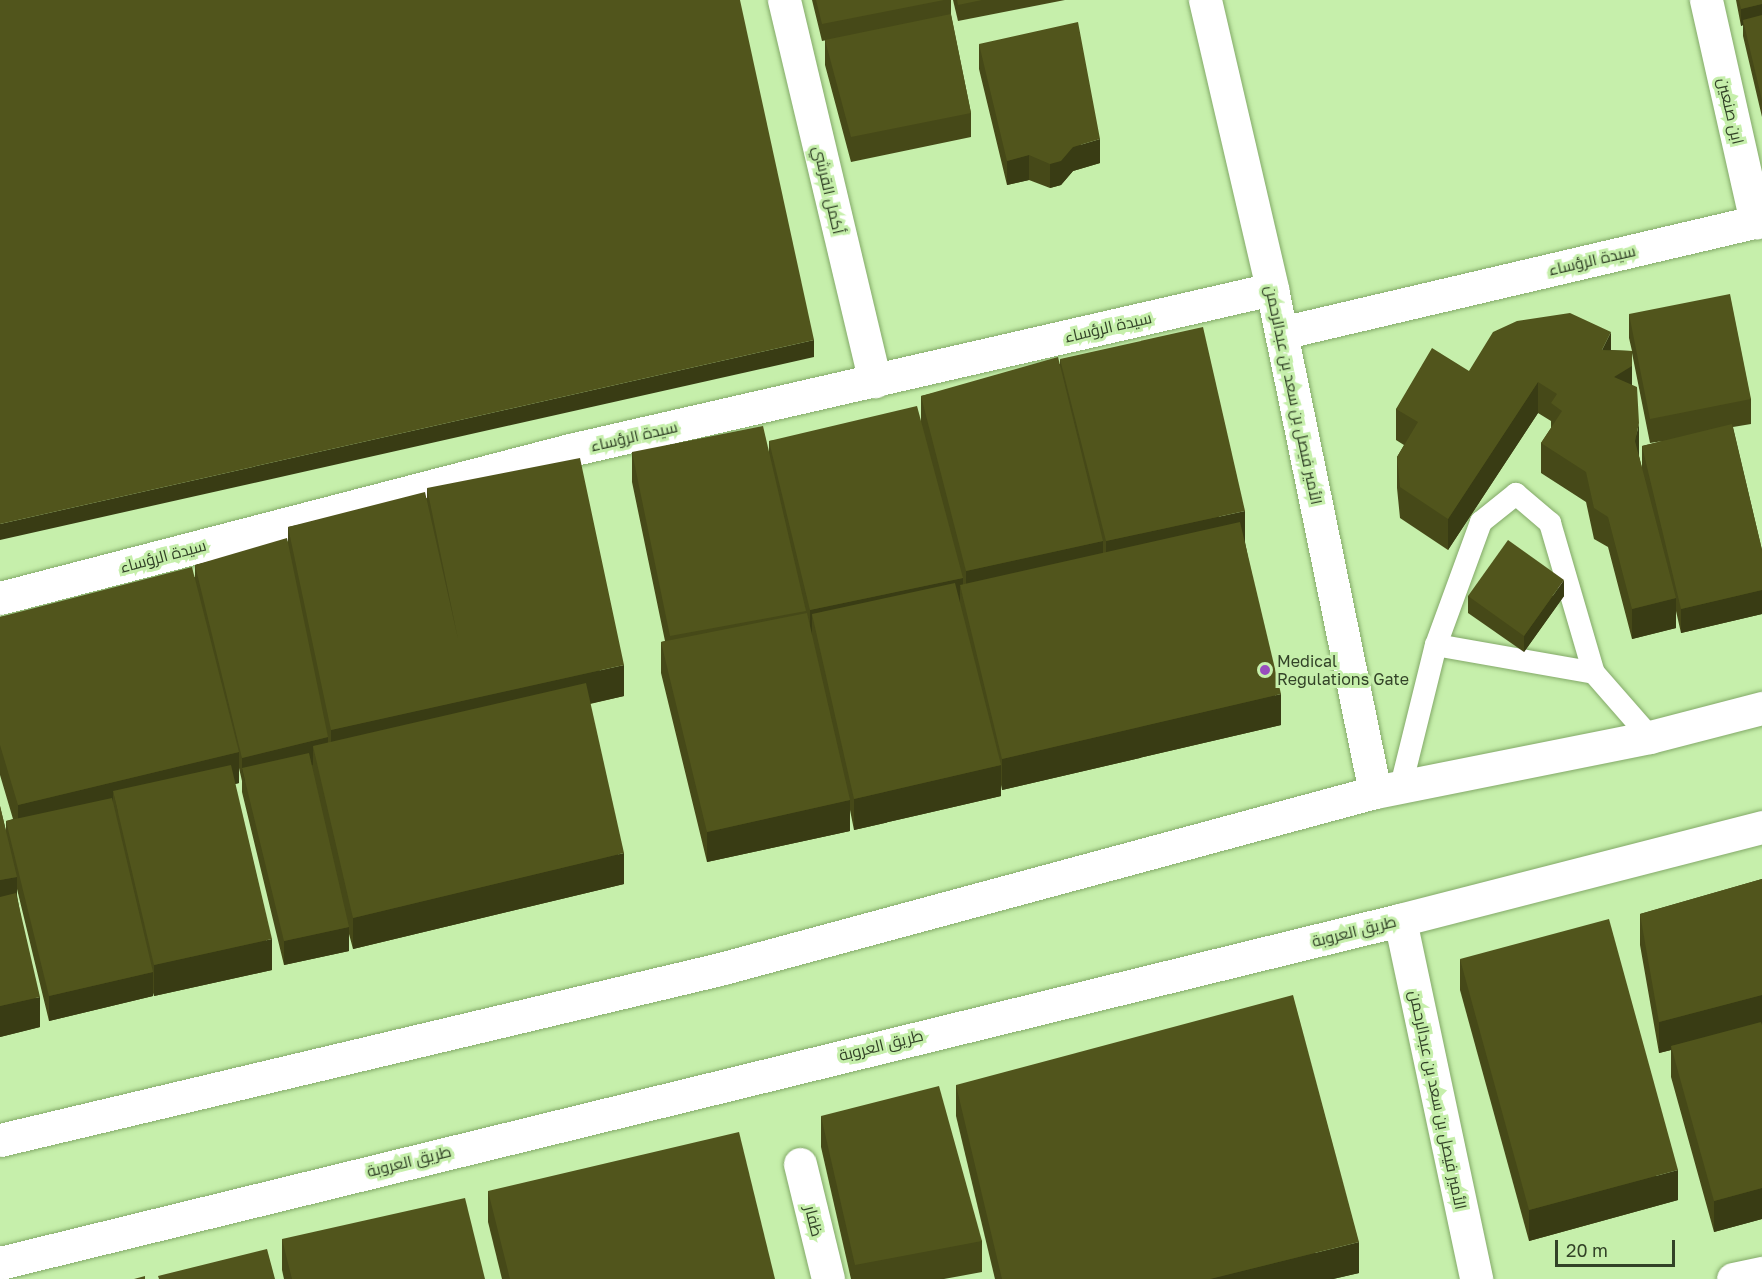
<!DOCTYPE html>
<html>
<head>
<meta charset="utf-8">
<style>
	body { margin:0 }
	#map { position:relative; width:1762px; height:1279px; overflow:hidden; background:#c6efab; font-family:"Golos Text",Cairo,sans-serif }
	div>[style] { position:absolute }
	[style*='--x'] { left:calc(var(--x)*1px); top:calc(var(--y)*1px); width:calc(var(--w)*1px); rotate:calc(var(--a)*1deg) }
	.roads { filter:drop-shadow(0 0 2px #83a968) drop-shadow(0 0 2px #83a968) }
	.lane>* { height:22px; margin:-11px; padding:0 11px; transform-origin:11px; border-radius:11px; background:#fff }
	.street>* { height:33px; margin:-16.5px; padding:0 16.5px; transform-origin:16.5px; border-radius:16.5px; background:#fff }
	.primary>* { height:33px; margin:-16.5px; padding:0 16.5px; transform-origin:16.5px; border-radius:16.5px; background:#fff }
	.wall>* { inset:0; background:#464918 }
	.shaded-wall>* { inset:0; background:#393c14 }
	.building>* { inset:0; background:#51551c }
	.dots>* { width:16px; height:16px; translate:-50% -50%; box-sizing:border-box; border:3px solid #c6efab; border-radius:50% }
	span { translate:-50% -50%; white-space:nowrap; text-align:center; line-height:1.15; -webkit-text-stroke:6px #c6efab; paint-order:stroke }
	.street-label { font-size:16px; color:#324227 }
	.poi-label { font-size:16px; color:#324227 }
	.left { translate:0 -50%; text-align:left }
	.scale { position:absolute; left:1555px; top:1240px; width:120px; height:27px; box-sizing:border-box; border:3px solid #324227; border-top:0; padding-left:8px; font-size:18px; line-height:21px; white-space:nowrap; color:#324227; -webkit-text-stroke:4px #c6efab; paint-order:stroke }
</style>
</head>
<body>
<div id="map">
	<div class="roads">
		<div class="lane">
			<i style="--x:1436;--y:645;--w:160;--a:10"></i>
			<i style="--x:1401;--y:786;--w:145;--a:-76.1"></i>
			<i style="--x:1436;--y:645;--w:131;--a:-69.9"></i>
			<i style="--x:1481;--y:522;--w:45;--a:-38.7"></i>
			<i style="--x:1516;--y:494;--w:45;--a:40.5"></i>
			<i style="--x:1550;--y:523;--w:156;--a:73.7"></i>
			<i style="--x:1594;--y:673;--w:85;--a:48.8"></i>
		</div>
		<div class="street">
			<i style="--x:784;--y:0;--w:392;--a:76.6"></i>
			<i style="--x:1205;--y:0;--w:297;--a:76.9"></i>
			<i style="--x:1272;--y:289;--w:513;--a:78.43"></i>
			<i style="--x:1706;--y:0;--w:228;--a:77.3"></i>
			<i style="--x:1281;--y:333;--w:494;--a:-13.2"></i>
			<i style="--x:0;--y:598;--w:589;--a:-14.56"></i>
			<i style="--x:570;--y:450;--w:720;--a:-12.92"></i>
			<i style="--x:1400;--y:920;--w:367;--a:78"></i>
			<i style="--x:800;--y:1164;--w:118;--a:76.3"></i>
			<i style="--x:1733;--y:1279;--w:30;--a:-12"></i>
		</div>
		<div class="primary">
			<i style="--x:0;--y:1140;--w:740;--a:-13.36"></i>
			<i style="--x:720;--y:969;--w:678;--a:-15.12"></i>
			<i style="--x:1375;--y:792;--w:280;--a:-11.3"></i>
			<i style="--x:1650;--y:737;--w:116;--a:-14.5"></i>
			<i style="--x:0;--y:1263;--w:1441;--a:-13.77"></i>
			<i style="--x:1400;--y:920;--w:374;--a:-14.4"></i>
		</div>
	</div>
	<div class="wall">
		<i style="clip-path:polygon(812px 0,951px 0,951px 15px,971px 113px,971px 137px,851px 162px,825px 65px,825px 40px,854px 34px,822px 41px)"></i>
		<i style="clip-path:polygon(953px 0,1065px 0,958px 21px)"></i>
		<i style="clip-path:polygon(1736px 0,1762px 0,1762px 117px,1743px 36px,1743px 25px,1741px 26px)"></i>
		<i style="clip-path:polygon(979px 44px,1100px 163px,1073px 171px,1061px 185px,1050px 188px,1029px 180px,1007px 185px,979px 69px)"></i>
		<i style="clip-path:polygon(evenodd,1629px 314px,1751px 399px,1751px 424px,1733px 427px,1762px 550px,1762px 614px,1681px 633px,1676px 611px,1676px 628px,1632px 639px,1608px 547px,1594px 539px,1586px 502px,1541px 473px,1541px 443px,1551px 428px,1551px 421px,1538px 413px,1448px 550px,1400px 518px,1397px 488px,1397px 457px,1404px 445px,1396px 440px,1396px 409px,1469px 371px,1611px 350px,1632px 351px,1629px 338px,1629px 314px,1632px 353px,1650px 443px,1663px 441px,1642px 446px,1642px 468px,1639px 456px,1632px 386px,1632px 353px)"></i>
		<i style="clip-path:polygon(1060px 359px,1245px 542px,1281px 725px,1002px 790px,1001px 785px,1001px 796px,854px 830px,850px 810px,850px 831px,707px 862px,661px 673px,661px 642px,665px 641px,632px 482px,632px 452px,769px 452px,769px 441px,921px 421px,921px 396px,1060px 364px)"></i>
		<i style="clip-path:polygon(427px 488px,624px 696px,590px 704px,624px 884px,353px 949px,349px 934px,349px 951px,284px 965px,242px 792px,242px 781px,239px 768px,239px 783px,235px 784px,272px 970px,154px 996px,153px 993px,153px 996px,49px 1021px,17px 889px,17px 895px,40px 1027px,0 1037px,0 806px,6px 831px,6px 821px,13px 819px,0 775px,0 617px,195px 577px,195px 565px,288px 542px,288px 527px,427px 498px)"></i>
		<i style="clip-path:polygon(1468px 596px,1564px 596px,1524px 652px,1468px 613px)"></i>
		<i style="clip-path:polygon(1762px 879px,1762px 1219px,1714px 1232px,1671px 1077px,1671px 1050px,1659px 1053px,1640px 945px,1640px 914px)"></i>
		<i style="clip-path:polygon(1460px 959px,1678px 1200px,1529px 1241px,1460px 990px)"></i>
		<i style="clip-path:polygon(956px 1085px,1359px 1273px,1333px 1279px,995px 1279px,956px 1116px)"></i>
		<i style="clip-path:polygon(821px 1116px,982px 1241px,982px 1272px,944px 1279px,851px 1279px,821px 1147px)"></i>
		<i style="clip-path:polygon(488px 1191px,775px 1279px,502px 1279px,488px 1222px)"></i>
		<i style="clip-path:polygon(282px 1239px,485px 1279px,284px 1279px,282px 1270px)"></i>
	</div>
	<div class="shaded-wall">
		<i style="clip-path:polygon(1762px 4px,1762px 21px,1743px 20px,1743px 25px,1741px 26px,1741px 9px)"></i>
		<i style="clip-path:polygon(1100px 139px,1100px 163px,1073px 171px,1061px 185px,1050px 188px,1050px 164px,1073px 147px)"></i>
		<i style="clip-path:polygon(1029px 155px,1029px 180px,1007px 185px,1007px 161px)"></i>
		<i style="clip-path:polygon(1611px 332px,1611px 362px,1602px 350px)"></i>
		<i style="clip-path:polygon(814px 340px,814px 357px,0 540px,0 524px)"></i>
		<i style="clip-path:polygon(1632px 351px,1632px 397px,1614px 377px)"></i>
		<i style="clip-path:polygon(1538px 382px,1538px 413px,1448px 550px,1448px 519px)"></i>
		<i style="clip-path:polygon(1639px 423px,1639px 454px,1635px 472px,1635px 441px)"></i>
		<i style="clip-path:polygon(1245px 511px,1245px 542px,1106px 572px,1106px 541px)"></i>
		<i style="clip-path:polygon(1103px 541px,1103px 572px,966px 602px,966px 571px)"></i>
		<i style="clip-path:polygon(963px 578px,963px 595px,960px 585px,960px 610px,812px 614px,812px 640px,810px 640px,810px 610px)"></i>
		<i style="clip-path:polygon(1564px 580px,1564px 596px,1524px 652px,1524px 636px)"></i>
		<i style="clip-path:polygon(1762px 590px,1762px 614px,1681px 633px,1681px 609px)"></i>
		<i style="clip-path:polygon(1676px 598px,1676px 628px,1632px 639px,1632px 609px)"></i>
		<i style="clip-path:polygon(624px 665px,624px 696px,331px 761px,331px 730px)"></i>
		<i style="clip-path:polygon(1281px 694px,1281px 725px,1002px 790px,1002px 759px)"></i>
		<i style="clip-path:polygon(328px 737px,328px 761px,313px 746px,313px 765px,245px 781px,242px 769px,242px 758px)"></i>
		<i style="clip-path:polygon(239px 752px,239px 783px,118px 812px,113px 791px,113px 813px,18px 836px,18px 805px)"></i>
		<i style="clip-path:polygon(1001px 765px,1001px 796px,854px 830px,854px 799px)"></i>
		<i style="clip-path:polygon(850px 800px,850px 831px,707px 862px,707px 832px)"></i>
		<i style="clip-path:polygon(624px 853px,624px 884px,353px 949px,353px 918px)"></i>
		<i style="clip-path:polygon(17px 877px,17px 908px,0 911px,0 880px)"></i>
		<i style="clip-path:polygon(349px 927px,349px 951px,284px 965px,284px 941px)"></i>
		<i style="clip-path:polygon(272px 939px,272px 970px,154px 996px,154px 965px)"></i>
		<i style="clip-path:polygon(153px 972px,153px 996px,49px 1021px,49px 996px)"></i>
		<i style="clip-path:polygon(1762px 995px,1762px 1026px,1671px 1046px,1671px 1050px,1659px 1053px,1659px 1022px)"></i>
		<i style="clip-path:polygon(40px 997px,40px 1027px,0 1037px,0 1006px)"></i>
		<i style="clip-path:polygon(1678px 1170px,1678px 1200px,1529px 1241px,1529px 1210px)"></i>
		<i style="clip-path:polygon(1762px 1188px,1762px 1219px,1714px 1232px,1714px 1201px)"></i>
		<i style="clip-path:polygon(1359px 1242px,1359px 1273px,1333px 1279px,1210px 1279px)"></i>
	</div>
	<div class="building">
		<i style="clip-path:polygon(0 0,740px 0,814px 340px,0 524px)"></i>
		<i style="clip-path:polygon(816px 0,944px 0,822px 24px)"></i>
		<i style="clip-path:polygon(957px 0,982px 0,958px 5px)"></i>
		<i style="clip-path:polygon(1739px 0,1762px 0,1762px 4px,1741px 9px)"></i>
		<i style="clip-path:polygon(951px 14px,971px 113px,851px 137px,825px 40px)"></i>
		<i style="clip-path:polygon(1762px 15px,1762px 100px,1743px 20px)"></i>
		<i style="clip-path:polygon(1078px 22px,1100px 139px,1073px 147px,1061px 161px,1050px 164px,1029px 155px,1007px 161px,979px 44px)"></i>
		<i style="clip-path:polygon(1730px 294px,1751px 399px,1650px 419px,1629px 314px)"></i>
		<i style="clip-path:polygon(1570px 313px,1611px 332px,1602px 350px,1632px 351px,1632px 366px,1614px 377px,1637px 387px,1639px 423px,1635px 441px,1676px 598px,1632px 609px,1608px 517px,1594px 508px,1586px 472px,1541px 443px,1562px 411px,1551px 403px,1557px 394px,1538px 382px,1448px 519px,1400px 487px,1397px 457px,1418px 422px,1396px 409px,1432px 348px,1469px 371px,1493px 332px,1517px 321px)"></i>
		<i style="clip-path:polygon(1203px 327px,1245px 511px,1106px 541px,1060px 359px)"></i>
		<i style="clip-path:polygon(1058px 357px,1103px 541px,966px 571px,921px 396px)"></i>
		<i style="clip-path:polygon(917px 406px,963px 578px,810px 610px,769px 441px)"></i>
		<i style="clip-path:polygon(1732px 424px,1762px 550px,1762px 590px,1681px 609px,1642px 446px)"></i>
		<i style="clip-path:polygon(763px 426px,806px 611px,670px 636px,632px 452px)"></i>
		<i style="clip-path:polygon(580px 458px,624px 665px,331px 730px,288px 527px,425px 492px,458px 639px,427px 488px)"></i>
		<i style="clip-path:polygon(1240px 522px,1281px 694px,1002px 759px,960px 585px)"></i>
		<i style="clip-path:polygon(287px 538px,328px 737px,242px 758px,195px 565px)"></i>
		<i style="clip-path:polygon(1508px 540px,1564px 580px,1524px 636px,1468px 596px)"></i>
		<i style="clip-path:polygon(192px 567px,239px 752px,18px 805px,0 745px,0 617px)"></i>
		<i style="clip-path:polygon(955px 583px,1001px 765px,854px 799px,812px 614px)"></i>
		<i style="clip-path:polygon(807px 613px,850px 800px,707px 832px,661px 642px)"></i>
		<i style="clip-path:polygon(586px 683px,624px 853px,353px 918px,313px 746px)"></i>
		<i style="clip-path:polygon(309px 753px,349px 927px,284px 941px,242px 768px)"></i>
		<i style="clip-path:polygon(231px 765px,272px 939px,154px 965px,113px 791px)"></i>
		<i style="clip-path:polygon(112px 798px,153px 972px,49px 996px,6px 821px)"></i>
		<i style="clip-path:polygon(0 806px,17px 877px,0 880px)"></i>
		<i style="clip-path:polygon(1762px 879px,1762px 995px,1659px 1022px,1640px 914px)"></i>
		<i style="clip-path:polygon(16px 893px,40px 997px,0 1006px,0 897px)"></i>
		<i style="clip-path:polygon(1609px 919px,1678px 1170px,1529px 1210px,1460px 959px)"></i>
		<i style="clip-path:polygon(1293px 995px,1359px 1242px,1210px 1279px,1002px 1279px,956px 1085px)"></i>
		<i style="clip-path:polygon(1761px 1022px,1762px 1025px,1762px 1188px,1714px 1201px,1671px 1046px)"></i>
		<i style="clip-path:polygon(939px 1086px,982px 1241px,855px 1265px,821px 1116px)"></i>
		<i style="clip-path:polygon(739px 1132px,775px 1279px,510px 1279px,488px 1191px)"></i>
		<i style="clip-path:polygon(465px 1198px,485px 1279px,292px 1279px,282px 1239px)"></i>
		<i style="clip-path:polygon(267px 1249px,275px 1279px,159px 1279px,158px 1276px)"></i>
		<i style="clip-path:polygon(145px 1276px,145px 1279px,134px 1279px)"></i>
	</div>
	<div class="dots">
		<i style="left:1265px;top:670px;background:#984cbd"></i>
	</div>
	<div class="street-label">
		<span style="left:1731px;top:111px;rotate:77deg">ابن صنعين</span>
		<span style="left:829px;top:190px;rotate:77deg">أكمل القرشي</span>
		<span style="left:1592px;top:260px;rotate:-13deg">سيدة الرؤساء</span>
		<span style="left:1108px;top:327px;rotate:-13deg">سيدة الرؤساء</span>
		<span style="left:1294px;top:395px;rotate:78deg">الأمير فيصل بن سعد بن عبدالرحمن</span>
		<span style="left:634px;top:436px;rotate:-13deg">سيدة الرؤساء</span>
		<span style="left:163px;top:556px;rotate:-15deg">سيدة الرؤساء</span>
		<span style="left:1354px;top:931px;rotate:-14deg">طريق العروبة</span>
		<span style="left:881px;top:1045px;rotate:-14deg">طريق العروبة</span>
		<span style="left:1438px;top:1100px;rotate:78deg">الأمير فيصل بن سعد بن عبدالرحمن</span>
		<span style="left:409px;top:1161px;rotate:-14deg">طريق العروبة</span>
		<span style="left:814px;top:1221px;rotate:76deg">ظفار</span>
	</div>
	<div class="poi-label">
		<span class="left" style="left:1277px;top:670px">Medical<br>Regulations Gate</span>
	</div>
	<div class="scale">20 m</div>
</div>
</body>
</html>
